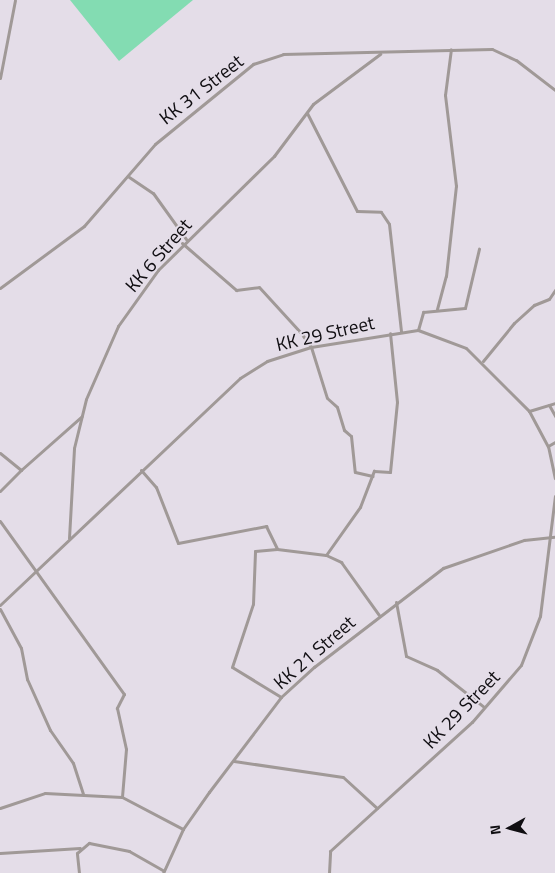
<!DOCTYPE html>
<html>
<head>
<meta charset="utf-8">
<style>
	body { margin:0 }
	#map { position:relative; width:555px; height:873px; overflow:hidden; background:#e4dde8; font-family:"Titillium Web",sans-serif }
	div>[style] { position:absolute }
	[style*='--x'] { left:calc(var(--x)*1px); top:calc(var(--y)*1px); width:calc(var(--w)*1px); rotate:calc(var(--a)*1deg) }
	.green>* { inset:0; background:#83dcb2 }
	.street>* { height:3px; margin:-1.5px; padding:0 1.5px; transform-origin:1.5px; border-radius:1.5px; background:#a09997 }
	span { translate:-50% -50%; white-space:nowrap; text-align:center; line-height:1.15; -webkit-text-stroke:4px #e4dde8; paint-order:stroke }
	.street-label { font-size:19px; color:#100e12 }
	.north { position:absolute; left:485px; top:803px; width:50px; height:50px; -webkit-text-stroke:4px #e4dde8; paint-order:stroke; rotate:263deg; font-size:14px; font-weight:700; line-height:20px; text-align:center; color:#100e12 }
	.north::after { content:''; display:block; margin:auto; width:18px; height:22px; background:#100e12; clip-path:polygon(50% 0,100% 100%,50% 72%,0 100%) }
</style>
</head>
<body>
<div id="map">
	<div class="green">
		<i style="clip-path:polygon(70px 0,193px 0,119px 61px)"></i>
	</div>
	<div class="street">
		<i style="--x:0;--y:78;--w:79;--a:-79.1"></i>
		<i style="--x:307;--y:113;--w:110;--a:63"></i>
		<i style="--x:357;--y:211;--w:24;--a:2"></i>
		<i style="--x:381;--y:212;--w:14;--a:56"></i>
		<i style="--x:389;--y:224;--w:108;--a:83.6"></i>
		<i style="--x:129;--y:177;--w:29;--a:34"></i>
		<i style="--x:153;--y:193;--w:57;--a:54.3"></i>
		<i style="--x:182;--y:243;--w:72;--a:41"></i>
		<i style="--x:236;--y:290;--w:23;--a:-7"></i>
		<i style="--x:259;--y:287;--w:62;--a:47.6"></i>
		<i style="--x:301;--y:333;--w:17;--a:54"></i>
		<i style="--x:311;--y:347;--w:53;--a:72.6"></i>
		<i style="--x:327;--y:398;--w:13;--a:42"></i>
		<i style="--x:337;--y:407;--w:24;--a:73"></i>
		<i style="--x:344;--y:430;--w:9;--a:41"></i>
		<i style="--x:351;--y:436;--w:36;--a:84"></i>
		<i style="--x:355;--y:472;--w:18;--a:13"></i>
		<i style="--x:0;--y:288;--w:104;--a:-36.4"></i>
		<i style="--x:84;--y:226;--w:108;--a:-49.1"></i>
		<i style="--x:155;--y:144;--w:127;--a:-39.2"></i>
		<i style="--x:253;--y:64;--w:32;--a:-18"></i>
		<i style="--x:283;--y:54;--w:209;--a:-1.4"></i>
		<i style="--x:492;--y:49;--w:26;--a:25"></i>
		<i style="--x:516;--y:60;--w:49;--a:37.6"></i>
		<i style="--x:437;--y:309;--w:34;--a:-75"></i>
		<i style="--x:446;--y:276;--w:91;--a:-83.7"></i>
		<i style="--x:456;--y:186;--w:92;--a:-96.9"></i>
		<i style="--x:445;--y:95;--w:46;--a:-82.6"></i>
		<i style="--x:418;--y:330;--w:19;--a:-74"></i>
		<i style="--x:423;--y:312;--w:42;--a:-5.4"></i>
		<i style="--x:465;--y:308;--w:61;--a:-76.7"></i>
		<i style="--x:483;--y:361;--w:49;--a:-50.8"></i>
		<i style="--x:514;--y:323;--w:27;--a:-42"></i>
		<i style="--x:534;--y:305;--w:16;--a:-22"></i>
		<i style="--x:549;--y:299;--w:11;--a:-56"></i>
		<i style="--x:549;--y:405;--w:13;--a:61"></i>
		<i style="--x:529;--y:411;--w:27;--a:-17"></i>
		<i style="--x:548;--y:446;--w:8;--a:-30"></i>
		<i style="--x:0;--y:453;--w:27;--a:39"></i>
		<i style="--x:21;--y:470;--w:81;--a:-41.5"></i>
		<i style="--x:141;--y:470;--w:23;--a:49"></i>
		<i style="--x:156;--y:487;--w:60;--a:68.6"></i>
		<i style="--x:178;--y:543;--w:90;--a:-10.9"></i>
		<i style="--x:266;--y:526;--w:25;--a:64"></i>
		<i style="--x:0;--y:491;--w:30;--a:-45"></i>
		<i style="--x:0;--y:521;--w:213;--a:54.4"></i>
		<i style="--x:124;--y:694;--w:16;--a:117"></i>
		<i style="--x:117;--y:708;--w:42;--a:77.6"></i>
		<i style="--x:126;--y:749;--w:48;--a:94.8"></i>
		<i style="--x:69;--y:538;--w:90;--a:-86.8"></i>
		<i style="--x:74;--y:448;--w:50;--a:-76.2"></i>
		<i style="--x:86;--y:399;--w:80;--a:-66.3"></i>
		<i style="--x:118;--y:326;--w:69;--a:-54.5"></i>
		<i style="--x:158;--y:270;--w:163;--a:-44.5"></i>
		<i style="--x:274;--y:156;--w:65;--a:-53.1"></i>
		<i style="--x:313;--y:104;--w:84;--a:-36.7"></i>
		<i style="--x:326;--y:555;--w:59;--a:-54.7"></i>
		<i style="--x:360;--y:507;--w:39;--a:-69"></i>
		<i style="--x:374;--y:471;--w:16;--a:4"></i>
		<i style="--x:390;--y:472;--w:70;--a:-84.3"></i>
		<i style="--x:397;--y:402;--w:69;--a:-95.8"></i>
		<i style="--x:396;--y:602;--w:55;--a:79.5"></i>
		<i style="--x:406;--y:656;--w:34;--a:24"></i>
		<i style="--x:437;--y:670;--w:60;--a:38.2"></i>
		<i style="--x:0;--y:605;--w:330;--a:-43.4"></i>
		<i style="--x:240;--y:378;--w:32;--a:-32"></i>
		<i style="--x:267;--y:361;--w:46;--a:-17.7"></i>
		<i style="--x:311;--y:347;--w:108;--a:-9"></i>
		<i style="--x:418;--y:330;--w:51;--a:20.6"></i>
		<i style="--x:466;--y:348;--w:89;--a:45"></i>
		<i style="--x:529;--y:411;--w:40;--a:62"></i>
		<i style="--x:548;--y:446;--w:33;--a:78"></i>
		<i style="--x:0;--y:609;--w:44;--a:61.7"></i>
		<i style="--x:21;--y:648;--w:32;--a:79"></i>
		<i style="--x:27;--y:679;--w:56;--a:65.7"></i>
		<i style="--x:50;--y:730;--w:40;--a:55.1"></i>
		<i style="--x:73;--y:763;--w:32;--a:72"></i>
		<i style="--x:281;--y:697;--w:57;--a:-148.5"></i>
		<i style="--x:232;--y:667;--w:66;--a:-71.6"></i>
		<i style="--x:253;--y:604;--w:53;--a:-87.8"></i>
		<i style="--x:255;--y:551;--w:22;--a:-5"></i>
		<i style="--x:277;--y:549;--w:49;--a:7"></i>
		<i style="--x:326;--y:555;--w:17;--a:25"></i>
		<i style="--x:341;--y:562;--w:65;--a:54.4"></i>
		<i style="--x:234;--y:761;--w:110;--a:8.4"></i>
		<i style="--x:343;--y:777;--w:46;--a:42.4"></i>
		<i style="--x:0;--y:808;--w:47;--a:-18.4"></i>
		<i style="--x:45;--y:793;--w:77;--a:3"></i>
		<i style="--x:122;--y:797;--w:69;--a:27.7"></i>
		<i style="--x:0;--y:853;--w:80;--a:-3.6"></i>
		<i style="--x:79;--y:873;--w:20;--a:-96"></i>
		<i style="--x:77;--y:853;--w:16;--a:-40"></i>
		<i style="--x:89;--y:843;--w:41;--a:11.3"></i>
		<i style="--x:129;--y:851;--w:40;--a:29.7"></i>
		<i style="--x:163;--y:873;--w:48;--a:-65.6"></i>
		<i style="--x:183;--y:829;--w:45;--a:-54.9"></i>
		<i style="--x:209;--y:792;--w:119;--a:-52.8"></i>
		<i style="--x:281;--y:697;--w:45;--a:-42.3"></i>
		<i style="--x:314;--y:667;--w:163;--a:-37.5"></i>
		<i style="--x:443;--y:568;--w:86;--a:-19.1"></i>
		<i style="--x:524;--y:540;--w:31;--a:-6"></i>
		<i style="--x:329;--y:873;--w:22;--a:-87"></i>
		<i style="--x:330;--y:851;--w:192;--a:-42.3"></i>
		<i style="--x:472;--y:722;--w:75;--a:-49.3"></i>
		<i style="--x:521;--y:665;--w:53;--a:-68.8"></i>
		<i style="--x:540;--y:616;--w:121;--a:-82.9"></i>
	</div>
	<div class="street-label">
		<span style="left:201px;top:89px;rotate:-38deg">KK 31 Street</span>
		<span style="left:158px;top:255px;rotate:-49deg">KK 6 Street</span>
		<span style="left:325px;top:333px;rotate:-13deg">KK 29 Street</span>
		<span style="left:314px;top:652px;rotate:-41deg">KK 21 Street</span>
		<span style="left:461px;top:709px;rotate:-46deg">KK 29 Street</span>
	</div>
	<div class="north">N</div>
</div>
</body>
</html>
